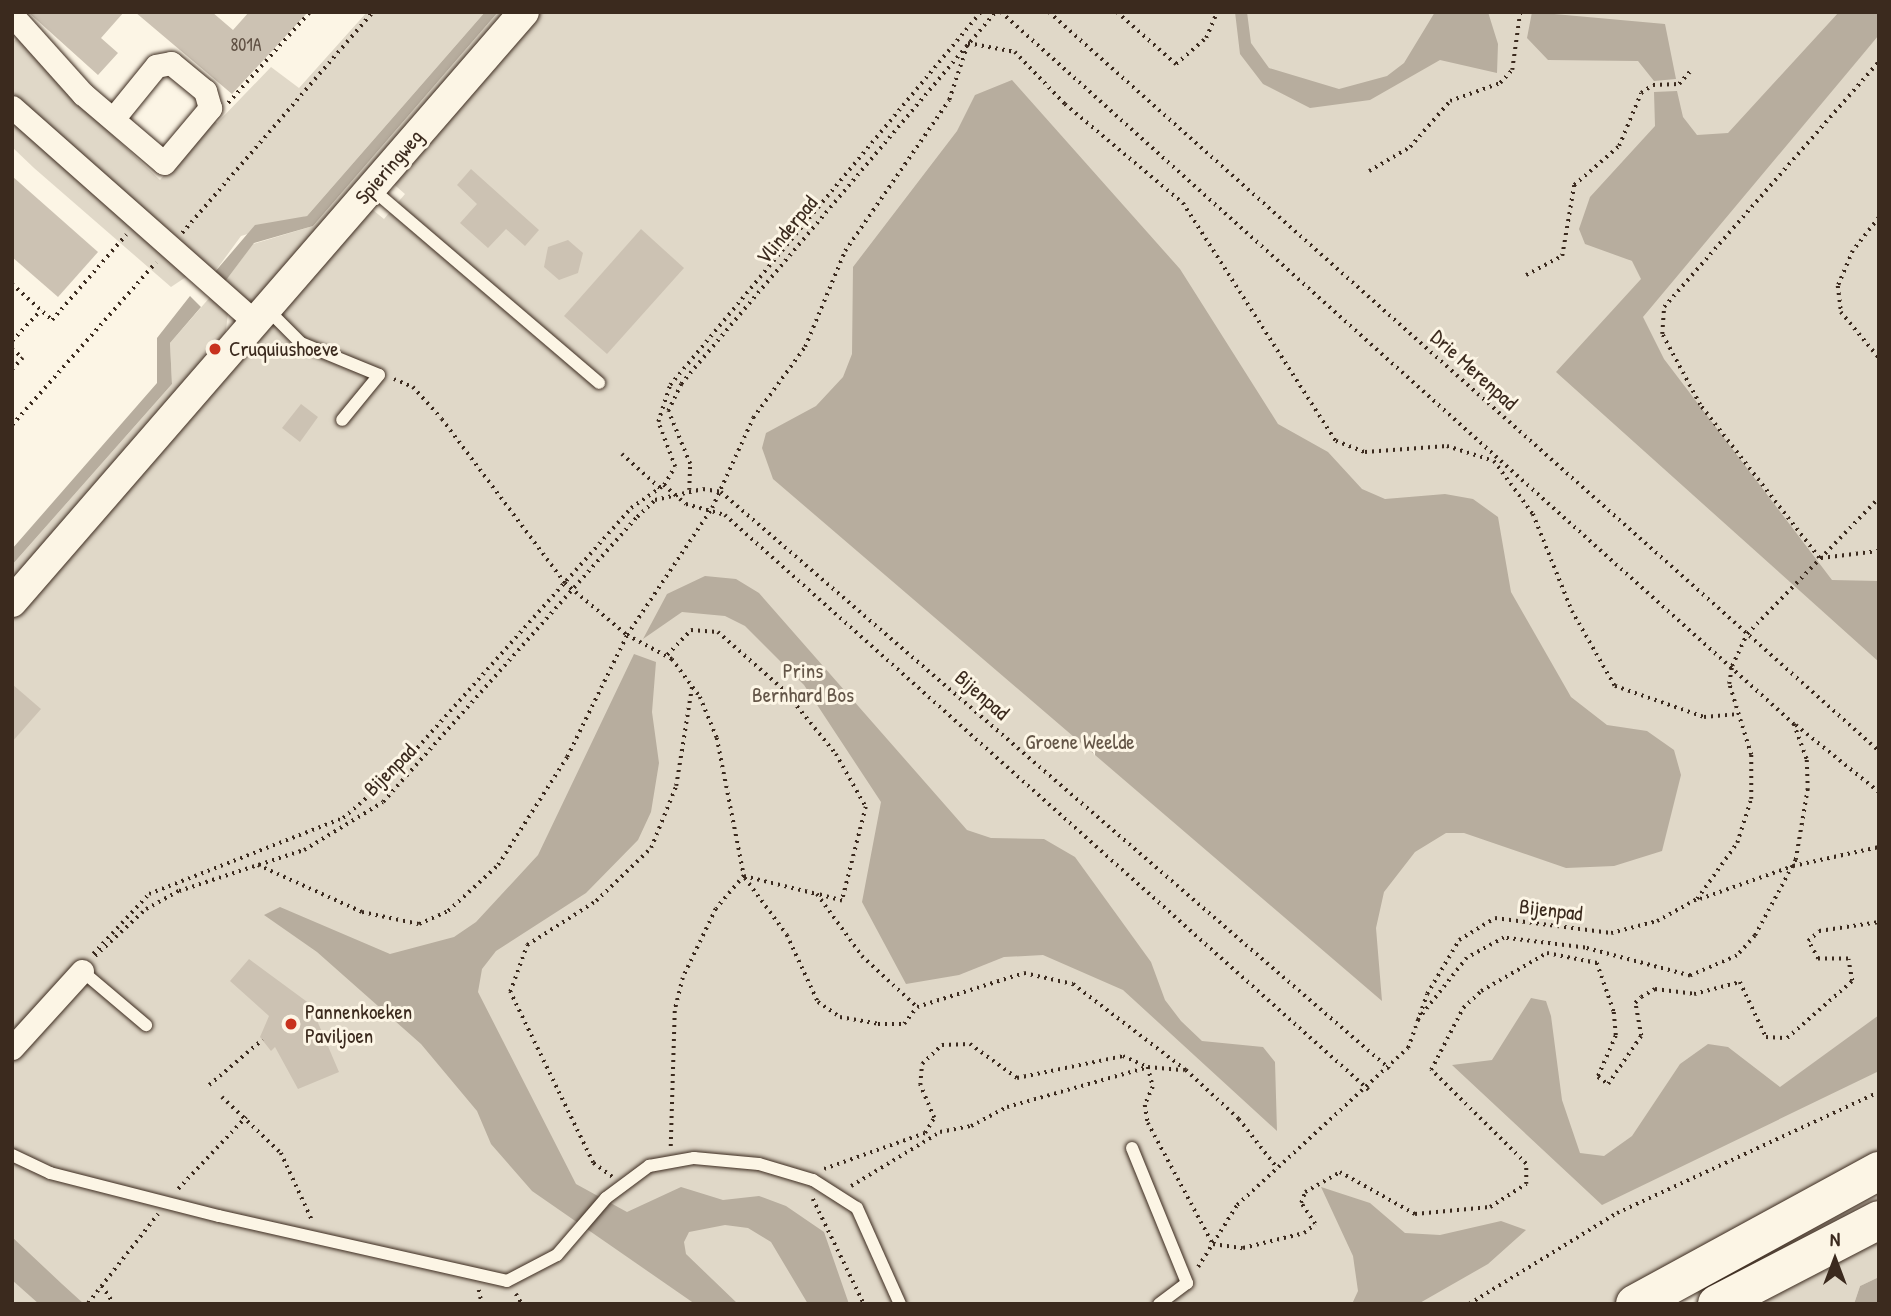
<!DOCTYPE html>
<html>
<head>
<meta charset="utf-8">
<style>
	body { margin:0 }
	#map { position:relative; width:1891px; height:1316px; overflow:hidden; background:#fcf5e5; font-family:"Patrick Hand",sans-serif }
	div>[style] { position:absolute }
	[style*='--x'] { left:calc(var(--x)*1px); top:calc(var(--y)*1px); width:calc(var(--w)*1px); rotate:calc(var(--a)*1deg) }
	.green>* { inset:0; background:#e0d8c8 }
	.water>* { inset:0; background:#b7ad9e }
	.building>* { inset:0; background:#ccc2b3 }
	.path>* { height:3.5px; margin-top:-1.75px; transform-origin:0; background:repeating-linear-gradient(90deg,#3b2a1e 0 2px,transparent 0 7px) }
	.roads { filter:drop-shadow(0 0 2px #3b2a1e) drop-shadow(0 0 2px #3b2a1e) }
	.service>* { height:12px; margin:-6px; padding:0 6px; transform-origin:6px; border-radius:6px; background:#fcf5e5 }
	.minor>* { height:23px; margin:-11.5px; padding:0 11.5px; transform-origin:11.5px; border-radius:11.5px; background:#fcf5e5 }
	.tertiary>* { height:30px; margin:-15px; padding:0 15px; transform-origin:15px; border-radius:15px; background:#fcf5e5 }
	.trunk>* { height:38px; margin:-19px; padding:0 19px; transform-origin:19px; border-radius:19px; background:#fcf5e5 }
	.dots>* { width:19px; height:19px; translate:-50% -50%; box-sizing:border-box; border:4px solid #fcf5e5; border-radius:50% }
	span { translate:-50% -50%; white-space:nowrap; text-align:center; line-height:1.15; -webkit-text-stroke:6px #fcf5e5; paint-order:stroke }
	.number-label { font-size:18px; color:#5f5043 }
	.number-label span { -webkit-text-stroke-width:0 }
	.street-label { font-size:21px; color:#3b2a1e }
	.poi-label { font-size:21px; color:#3b2a1e }
	.left { translate:0 -50%; text-align:left }
	.park-label { font-size:21px; color:#645648 }
	.frame { position:absolute; inset:0; border:14px solid #3b2a1e; pointer-events:none }
	.north { position:absolute; left:1800px; top:1225px; width:70px; height:70px; -webkit-text-stroke:5px #fcf5e5; paint-order:stroke; rotate:0deg; font-size:19px; font-weight:700; line-height:28px; text-align:center; color:#3b2a1e }
	.north::after { content:''; display:block; margin:auto; width:24px; height:32px; background:#3b2a1e; clip-path:polygon(50% 0,100% 100%,50% 72%,0 100%) }
</style>
</head>
<body>
<div id="map">
	<div class="green">
		<i style="clip-path:polygon(367px 12px,485px 12px,307px 216px,241px 236px,214px 273px,12px 92px,12px 43px,20px 35px,66px 91px,160px 180px,211px 119px,217px 123px,271px 67px,299px 88px)"></i>
		<i style="clip-path:polygon(498px 12px,515px 12px,263px 299px,247px 302px,224px 283px,253px 244px,313px 226px)"></i>
		<i style="clip-path:polygon(536px 12px,1860px 12px,1629px 260px,1676px 271px,1879px 35px,1879px 1157px,1620px 1304px,12px 1304px,12px 617px,368px 206px,384px 219px,405px 194px,390px 181px)"></i>
		<i style="clip-path:polygon(12px 118px,189px 275px,171px 287px,34px 168px,12px 147px)"></i>
		<i style="clip-path:polygon(211px 296px,228px 313px,225px 338px,12px 583px,12px 565px,172px 384px,170px 343px)"></i>
		<i style="clip-path:polygon(1879px 1233px,1879px 1277px,1860px 1286px,1854px 1304px,1742px 1304px)"></i>
	</div>
	<div class="water">
		<i style="clip-path:polygon(485px 12px,498px 12px,313px 226px,254px 243px,224px 283px,214px 273px,255px 225px,307px 216px)"></i>
		<i style="clip-path:polygon(1235px 12px,1247px 12px,1251px 43px,1269px 68px,1339px 89px,1387px 76px,1404px 63px,1435px 12px,1488px 12px,1498px 44px,1497px 73px,1440px 60px,1370px 100px,1310px 108px,1263px 84px,1240px 54px)"></i>
		<i style="clip-path:polygon(1532px 12px,1665px 24px,1676px 79px,1654px 81px,1638px 61px,1548px 60px,1527px 38px)"></i>
		<i style="clip-path:polygon(1839px 12px,1879px 12px,1879px 35px,1643px 317px,1664px 359px,1832px 580px,1879px 581px,1879px 662px,1556px 372px,1641px 279px,1632px 261px,1585px 244px,1579px 229px,1590px 197px,1655px 126px,1654px 92px,1677px 91px,1683px 117px,1697px 135px,1728px 133px)"></i>
		<i style="clip-path:polygon(1012px 80px,1180px 269px,1278px 424px,1328px 452px,1362px 489px,1385px 499px,1445px 494px,1473px 499px,1498px 517px,1511px 592px,1571px 697px,1607px 725px,1647px 731px,1674px 750px,1681px 775px,1662px 851px,1614px 866px,1566px 868px,1464px 833px,1446px 833px,1415px 852px,1384px 892px,1376px 928px,1382px 1001px,773px 479px,762px 448px,766px 433px,816px 406px,843px 377px,852px 354px,853px 267px,957px 131px,975px 95px)"></i>
		<i style="clip-path:polygon(190px 296px,201px 307px,170px 343px,172px 384px,12px 565px,12px 549px,157px 383px,157px 338px)"></i>
		<i style="clip-path:polygon(705px 576px,736px 579px,759px 593px,967px 830px,991px 838px,1044px 839px,1075px 857px,1151px 962px,1165px 1000px,1181px 1021px,1202px 1041px,1263px 1047px,1275px 1062px,1277px 1131px,1123px 990px,1043px 955px,1004px 957px,959px 975px,906px 984px,862px 902px,881px 802px,804px 685px,745px 626px,725px 616px,682px 612px,643px 639px,667px 594px)"></i>
		<i style="clip-path:polygon(634px 654px,656px 662px,652px 712px,659px 763px,651px 812px,638px 840px,586px 893px,496px 951px,482px 969px,478px 992px,576px 1184px,627px 1212px,681px 1187px,723px 1200px,759px 1196px,786px 1206px,824px 1232px,849px 1304px,808px 1304px,771px 1242px,748px 1228px,725px 1225px,689px 1232px,684px 1242px,686px 1254px,738px 1304px,695px 1304px,532px 1191px,491px 1144px,477px 1111px,421px 1044px,317px 952px,264px 915px,280px 907px,390px 954px,454px 937px,476px 922px,538px 855px)"></i>
		<i style="clip-path:polygon(1531px 998px,1546px 1001px,1551px 1016px,1562px 1100px,1580px 1153px,1604px 1156px,1632px 1136px,1680px 1064px,1708px 1044px,1728px 1047px,1780px 1087px,1879px 1015px,1879px 1071px,1602px 1205px,1452px 1065px,1492px 1060px)"></i>
		<i style="clip-path:polygon(1321px 1187px,1370px 1203px,1405px 1233px,1440px 1235px,1501px 1221px,1526px 1230px,1488px 1264px,1418px 1304px,1352px 1304px,1358px 1291px,1353px 1256px)"></i>
		<i style="clip-path:polygon(12px 1237px,62px 1284px,84px 1304px,39px 1304px,12px 1280px)"></i>
		<i style="clip-path:polygon(1879px 1277px,1879px 1304px,1854px 1304px,1860px 1286px)"></i>
	</div>
	<div class="building">
		<i style="clip-path:polygon(28px 12px,124px 12px,101px 38px,118px 53px,98px 75px)"></i>
		<i style="clip-path:polygon(135px 12px,212px 12px,233px 30px,249px 12px,308px 12px,232px 94px)"></i>
		<i style="clip-path:polygon(471px 169px,539px 230px,525px 246px,506px 229px,488px 248px,460px 223px,477px 204px,457px 185px)"></i>
		<i style="clip-path:polygon(12px 176px,98px 252px,58px 297px,12px 257px)"></i>
		<i style="clip-path:polygon(641px 229px,684px 268px,607px 354px,564px 316px)"></i>
		<i style="clip-path:polygon(568px 240px,583px 253px,578px 273px,559px 280px,544px 267px,548px 247px)"></i>
		<i style="clip-path:polygon(301px 404px,318px 417px,300px 442px,282px 428px)"></i>
		<i style="clip-path:polygon(12px 684px,41px 709px,12px 742px)"></i>
		<i style="clip-path:polygon(249px 959px,310px 1004px,339px 1072px,298px 1089px,275px 1047px,271px 1051px,260px 1037px,269px 1016px,230px 981px)"></i>
	</div>
	<div class="path">
		<i style="--x:1001;--y:12;--w:1066;--a:41.92"></i>
		<i style="--x:1794;--y:724;--w:38;--a:70"></i>
		<i style="--x:1807;--y:760;--w:29;--a:88"></i>
		<i style="--x:1808;--y:789;--w:72;--a:99.6"></i>
		<i style="--x:1796;--y:860;--w:86;--a:118.3"></i>
		<i style="--x:1755;--y:936;--w:27;--a:132"></i>
		<i style="--x:1737;--y:956;--w:51;--a:156.9"></i>
		<i style="--x:1690;--y:976;--w:109;--a:-165.1"></i>
		<i style="--x:1585;--y:948;--w:82;--a:-173"></i>
		<i style="--x:1504;--y:938;--w:42;--a:151.6"></i>
		<i style="--x:1467;--y:958;--w:79;--a:128.3"></i>
		<i style="--x:1049;--y:12;--w:1111;--a:41.68"></i>
		<i style="--x:1117;--y:12;--w:79;--a:41.4"></i>
		<i style="--x:1176;--y:64;--w:40;--a:-41"></i>
		<i style="--x:1206;--y:38;--w:28;--a:-67"></i>
		<i style="--x:968;--y:43;--w:48;--a:10.8"></i>
		<i style="--x:1015;--y:52;--w:72;--a:46.1"></i>
		<i style="--x:1065;--y:104;--w:154;--a:40"></i>
		<i style="--x:1183;--y:203;--w:283;--a:57.3"></i>
		<i style="--x:1336;--y:441;--w:31;--a:21"></i>
		<i style="--x:1365;--y:452;--w:82;--a:-4.2"></i>
		<i style="--x:1447;--y:446;--w:49;--a:17.7"></i>
		<i style="--x:1494;--y:461;--w:66;--a:53.7"></i>
		<i style="--x:1533;--y:514;--w:105;--a:68.1"></i>
		<i style="--x:1572;--y:611;--w:86;--a:60.2"></i>
		<i style="--x:1615;--y:686;--w:94;--a:19.2"></i>
		<i style="--x:1704;--y:717;--w:33;--a:-5"></i>
		<i style="--x:228;--y:103;--w:122;--a:-48"></i>
		<i style="--x:1369;--y:171;--w:48;--a:-30.3"></i>
		<i style="--x:1410;--y:147;--w:61;--a:-49"></i>
		<i style="--x:1450;--y:101;--w:53;--a:-19.8"></i>
		<i style="--x:1500;--y:83;--w:18;--a:-47"></i>
		<i style="--x:1512;--y:70;--w:59;--a:-82.1"></i>
		<i style="--x:1879;--y:218;--w:42;--a:128.2"></i>
		<i style="--x:1853;--y:251;--w:38;--a:113"></i>
		<i style="--x:1838;--y:286;--w:26;--a:83"></i>
		<i style="--x:1841;--y:312;--w:60;--a:50.4"></i>
		<i style="--x:182;--y:233;--w:292;--a:-49.2"></i>
		<i style="--x:1526;--y:275;--w:41;--a:-27.8"></i>
		<i style="--x:1562;--y:256;--w:72;--a:-80.4"></i>
		<i style="--x:1574;--y:185;--w:60;--a:-40.9"></i>
		<i style="--x:1619;--y:146;--w:57;--a:-67.5"></i>
		<i style="--x:1641;--y:93;--w:14;--a:-34"></i>
		<i style="--x:1653;--y:85;--w:26;--a:-2"></i>
		<i style="--x:1679;--y:84;--w:20;--a:-49"></i>
		<i style="--x:12;--y:284;--w:54;--a:42"></i>
		<i style="--x:52;--y:320;--w:113;--a:-49"></i>
		<i style="--x:12;--y:341;--w:42;--a:-46.9"></i>
		<i style="--x:12;--y:349;--w:14;--a:39"></i>
		<i style="--x:23;--y:358;--w:16;--a:133"></i>
		<i style="--x:394;--y:379;--w:21;--a:23"></i>
		<i style="--x:413;--y:387;--w:43;--a:47.8"></i>
		<i style="--x:442;--y:419;--w:205;--a:53.1"></i>
		<i style="--x:565;--y:583;--w:81;--a:40"></i>
		<i style="--x:627;--y:635;--w:51;--a:28.1"></i>
		<i style="--x:672;--y:659;--w:47;--a:53.6"></i>
		<i style="--x:700;--y:697;--w:44;--a:67.5"></i>
		<i style="--x:717;--y:738;--w:141;--a:78.9"></i>
		<i style="--x:744;--y:876;--w:43;--a:130.3"></i>
		<i style="--x:716;--y:909;--w:76;--a:115.6"></i>
		<i style="--x:683;--y:978;--w:34;--a:104"></i>
		<i style="--x:675;--y:1011;--w:137;--a:91.7"></i>
		<i style="--x:12;--y:425;--w:217;--a:-48.5"></i>
		<i style="--x:622;--y:454;--w:51;--a:41.8"></i>
		<i style="--x:664;--y:485;--w:29;--a:41"></i>
		<i style="--x:686;--y:504;--w:41;--a:15.8"></i>
		<i style="--x:725;--y:515;--w:863;--a:41.76"></i>
		<i style="--x:689;--y:490;--w:26;--a:-88"></i>
		<i style="--x:690;--y:464;--w:57;--a:-112.5"></i>
		<i style="--x:668;--y:411;--w:30;--a:-64"></i>
		<i style="--x:681;--y:384;--w:487;--a:-49.8"></i>
		<i style="--x:1819;--y:558;--w:194;--a:-127.9"></i>
		<i style="--x:1700;--y:405;--w:81;--a:-118.2"></i>
		<i style="--x:1662;--y:334;--w:27;--a:-86"></i>
		<i style="--x:1664;--y:307;--w:327;--a:-48.8"></i>
		<i style="--x:1821;--y:558;--w:58;--a:-6.9"></i>
		<i style="--x:667;--y:655;--w:35;--a:-46"></i>
		<i style="--x:691;--y:630;--w:27;--a:4"></i>
		<i style="--x:718;--y:632;--w:88;--a:41.3"></i>
		<i style="--x:784;--y:690;--w:82;--a:50.9"></i>
		<i style="--x:836;--y:754;--w:61;--a:60.5"></i>
		<i style="--x:866;--y:807;--w:97;--a:104.3"></i>
		<i style="--x:842;--y:901;--w:24;--a:-165"></i>
		<i style="--x:1796;--y:725;--w:107;--a:38.9"></i>
		<i style="--x:258;--y:865;--w:114;--a:24.3"></i>
		<i style="--x:362;--y:912;--w:58;--a:11.9"></i>
		<i style="--x:419;--y:924;--w:32;--a:-24"></i>
		<i style="--x:448;--y:911;--w:68;--a:-42.6"></i>
		<i style="--x:498;--y:865;--w:128;--a:-57.4"></i>
		<i style="--x:567;--y:757;--w:136;--a:-63.8"></i>
		<i style="--x:627;--y:635;--w:153;--a:-56.2"></i>
		<i style="--x:712;--y:508;--w:99;--a:-65.5"></i>
		<i style="--x:753;--y:418;--w:88;--a:-53.8"></i>
		<i style="--x:805;--y:347;--w:104;--a:-67.4"></i>
		<i style="--x:845;--y:251;--w:183;--a:-55.4"></i>
		<i style="--x:949;--y:100;--w:60;--a:-71.6"></i>
		<i style="--x:744;--y:876;--w:75;--a:13.9"></i>
		<i style="--x:817;--y:894;--w:77;--a:54"></i>
		<i style="--x:862;--y:956;--w:75;--a:42.8"></i>
		<i style="--x:917;--y:1007;--w:112;--a:-17.6"></i>
		<i style="--x:1024;--y:973;--w:50;--a:12.7"></i>
		<i style="--x:1073;--y:984;--w:142;--a:37.3"></i>
		<i style="--x:1186;--y:1070;--w:72;--a:42.8"></i>
		<i style="--x:1239;--y:1119;--w:63;--a:52"></i>
		<i style="--x:745;--y:878;--w:71;--a:53.6"></i>
		<i style="--x:787;--y:935;--w:74;--a:65.2"></i>
		<i style="--x:818;--y:1002;--w:27;--a:34"></i>
		<i style="--x:840;--y:1017;--w:39;--a:10"></i>
		<i style="--x:878;--y:1024;--w:26;--a:0"></i>
		<i style="--x:904;--y:1024;--w:21;--a:-53"></i>
		<i style="--x:1700;--y:899;--w:99;--a:-19.5"></i>
		<i style="--x:1793;--y:866;--w:88;--a:-12.5"></i>
		<i style="--x:93;--y:954;--w:82;--a:-47"></i>
		<i style="--x:149;--y:894;--w:208;--a:-21.4"></i>
		<i style="--x:343;--y:818;--w:67;--a:-40.8"></i>
		<i style="--x:394;--y:774;--w:356;--a:-48.3"></i>
		<i style="--x:631;--y:508;--w:40;--a:-34.9"></i>
		<i style="--x:664;--y:485;--w:21;--a:-59"></i>
		<i style="--x:675;--y:467;--w:48;--a:-110.7"></i>
		<i style="--x:658;--y:422;--w:39;--a:-72"></i>
		<i style="--x:670;--y:385;--w:486;--a:-50.2"></i>
		<i style="--x:95;--y:956;--w:69;--a:-42.7"></i>
		<i style="--x:146;--y:909;--w:38;--a:-29"></i>
		<i style="--x:179;--y:891;--w:132;--a:-18.2"></i>
		<i style="--x:304;--y:850;--w:92;--a:-31.3"></i>
		<i style="--x:383;--y:802;--w:382;--a:-48.3"></i>
		<i style="--x:637;--y:517;--w:25;--a:-43"></i>
		<i style="--x:655;--y:500;--w:49;--a:-12.9"></i>
		<i style="--x:703;--y:489;--w:18;--a:9"></i>
		<i style="--x:721;--y:492;--w:883;--a:40.78"></i>
		<i style="--x:209;--y:1085;--w:70;--a:-40.3"></i>
		<i style="--x:222;--y:1097;--w:81;--a:43.5"></i>
		<i style="--x:281;--y:1153;--w:74;--a:65.2"></i>
		<i style="--x:824;--y:1169;--w:107;--a:-19.6"></i>
		<i style="--x:925;--y:1133;--w:17;--a:-59"></i>
		<i style="--x:934;--y:1118;--w:36;--a:-113"></i>
		<i style="--x:920;--y:1085;--w:21;--a:-85"></i>
		<i style="--x:922;--y:1064;--w:28;--a:-44"></i>
		<i style="--x:942;--y:1045;--w:28;--a:-2"></i>
		<i style="--x:970;--y:1044;--w:58;--a:35.9"></i>
		<i style="--x:1017;--y:1078;--w:108;--a:-11.7"></i>
		<i style="--x:1123;--y:1056;--w:27;--a:24"></i>
		<i style="--x:1148;--y:1067;--w:21;--a:76"></i>
		<i style="--x:1153;--y:1087;--w:20;--a:114"></i>
		<i style="--x:1145;--y:1105;--w:18;--a:81"></i>
		<i style="--x:1148;--y:1123;--w:137;--a:61.8"></i>
		<i style="--x:1213;--y:1244;--w:30;--a:8"></i>
		<i style="--x:1243;--y:1248;--w:63;--a:-13.8"></i>
		<i style="--x:1304;--y:1233;--w:14;--a:-39"></i>
		<i style="--x:1315;--y:1224;--w:25;--a:-124"></i>
		<i style="--x:1301;--y:1203;--w:12;--a:-70"></i>
		<i style="--x:1305;--y:1192;--w:40;--a:-29.7"></i>
		<i style="--x:1340;--y:1172;--w:86;--a:29.2"></i>
		<i style="--x:1415;--y:1214;--w:75;--a:-5.3"></i>
		<i style="--x:1490;--y:1207;--w:43;--a:-32.6"></i>
		<i style="--x:1526;--y:1184;--w:20;--a:-90"></i>
		<i style="--x:1526;--y:1164;--w:134;--a:-135.3"></i>
		<i style="--x:1431;--y:1070;--w:70;--a:-62.7"></i>
		<i style="--x:1463;--y:1008;--w:25;--a:-43"></i>
		<i style="--x:1481;--y:991;--w:76;--a:-29.9"></i>
		<i style="--x:1547;--y:953;--w:51;--a:11.3"></i>
		<i style="--x:1597;--y:963;--w:52;--a:70.9"></i>
		<i style="--x:1614;--y:1012;--w:24;--a:85"></i>
		<i style="--x:1616;--y:1036;--w:45;--a:113.7"></i>
		<i style="--x:1598;--y:1077;--w:12;--a:35"></i>
		<i style="--x:1608;--y:1084;--w:58;--a:-55.5"></i>
		<i style="--x:1641;--y:1036;--w:34;--a:-100"></i>
		<i style="--x:1635;--y:1003;--w:8;--a:-45"></i>
		<i style="--x:1641;--y:997;--w:16;--a:-30"></i>
		<i style="--x:1655;--y:989;--w:39;--a:7"></i>
		<i style="--x:1694;--y:994;--w:48;--a:-14.6"></i>
		<i style="--x:1740;--y:982;--w:61;--a:64.7"></i>
		<i style="--x:1766;--y:1037;--w:21;--a:3"></i>
		<i style="--x:1787;--y:1038;--w:86;--a:-41.2"></i>
		<i style="--x:1852;--y:981;--w:22;--a:-100"></i>
		<i style="--x:1848;--y:959;--w:30;--a:180"></i>
		<i style="--x:1818;--y:959;--w:21;--a:-119"></i>
		<i style="--x:1808;--y:941;--w:15;--a:-42"></i>
		<i style="--x:1819;--y:931;--w:61;--a:-8.5"></i>
		<i style="--x:612;--y:1177;--w:24;--a:-144"></i>
		<i style="--x:593;--y:1163;--w:190;--a:-115.9"></i>
		<i style="--x:510;--y:992;--w:50;--a:-70.1"></i>
		<i style="--x:527;--y:945;--w:82;--a:-32.5"></i>
		<i style="--x:596;--y:901;--w:76;--a:-43.9"></i>
		<i style="--x:651;--y:848;--w:67;--a:-68"></i>
		<i style="--x:676;--y:786;--w:101;--a:-80.9"></i>
		<i style="--x:851;--y:1186;--w:104;--a:-31.2"></i>
		<i style="--x:940;--y:1132;--w:32;--a:-11"></i>
		<i style="--x:971;--y:1126;--w:41;--a:-27.8"></i>
		<i style="--x:1007;--y:1107;--w:147;--a:-15.8"></i>
		<i style="--x:1148;--y:1067;--w:36;--a:5"></i>
		<i style="--x:178;--y:1189;--w:99;--a:-46.6"></i>
		<i style="--x:813;--y:1199;--w:117;--a:64.1"></i>
		<i style="--x:1198;--y:1267;--w:73;--a:-57.8"></i>
		<i style="--x:1237;--y:1205;--w:232;--a:-42.6"></i>
		<i style="--x:1408;--y:1048;--w:57;--a:-70.6"></i>
		<i style="--x:1427;--y:994;--w:63;--a:-59.3"></i>
		<i style="--x:1459;--y:940;--w:42;--a:-31.4"></i>
		<i style="--x:1495;--y:918;--w:117;--a:7.4"></i>
		<i style="--x:1611;--y:933;--w:48;--a:-14.6"></i>
		<i style="--x:1657;--y:921;--w:46;--a:-28.8"></i>
		<i style="--x:1697;--y:899;--w:69;--a:-54.5"></i>
		<i style="--x:1737;--y:843;--w:46;--a:-72.3"></i>
		<i style="--x:1751;--y:799;--w:44;--a:-90"></i>
		<i style="--x:1751;--y:755;--w:74;--a:-107.2"></i>
		<i style="--x:1729;--y:684;--w:18;--a:-81"></i>
		<i style="--x:1732;--y:666;--w:35;--a:-65"></i>
		<i style="--x:1747;--y:634;--w:190;--a:-45.9"></i>
		<i style="--x:102;--y:1286;--w:22;--a:56"></i>
		<i style="--x:479;--y:1290;--w:14;--a:78"></i>
		<i style="--x:516;--y:1294;--w:12;--a:59"></i>
		<i style="--x:88;--y:1303;--w:113;--a:-51.8"></i>
		<i style="--x:1469;--y:1304;--w:174;--a:-31.6"></i>
		<i style="--x:1617;--y:1213;--w:289;--a:-24.8"></i>
	</div>
	<div class="roads">
		<div class="service">
			<i style="--x:371;--y:188;--w:300;--a:40.5"></i>
			<i style="--x:267;--y:309;--w:48;--a:45"></i>
			<i style="--x:301;--y:343;--w:84;--a:22.3"></i>
			<i style="--x:379;--y:375;--w:58;--a:129.4"></i>
			<i style="--x:82;--y:971;--w:84;--a:40.2"></i>
			<i style="--x:1132;--y:1148;--w:146;--a:67.8"></i>
			<i style="--x:1187;--y:1283;--w:35;--a:143"></i>
			<i style="--x:12;--y:1155;--w:42;--a:25.3"></i>
			<i style="--x:50;--y:1173;--w:174;--a:14.3"></i>
			<i style="--x:219;--y:1216;--w:295;--a:12.7"></i>
			<i style="--x:507;--y:1281;--w:56;--a:-27.5"></i>
			<i style="--x:557;--y:1255;--w:75;--a:-49.3"></i>
			<i style="--x:606;--y:1198;--w:54;--a:-36.7"></i>
			<i style="--x:649;--y:1166;--w:46;--a:-10.1"></i>
			<i style="--x:694;--y:1158;--w:65;--a:5.3"></i>
			<i style="--x:759;--y:1164;--w:56;--a:16.5"></i>
			<i style="--x:813;--y:1180;--w:52;--a:32.5"></i>
			<i style="--x:857;--y:1208;--w:105;--a:65.9"></i>
		</div>
		<div class="minor">
			<i style="--x:12;--y:15;--w:106;--a:48.1"></i>
			<i style="--x:83;--y:94;--w:106;--a:40.4"></i>
			<i style="--x:164;--y:163;--w:72;--a:-50.1"></i>
			<i style="--x:210;--y:108;--w:18;--a:-106"></i>
			<i style="--x:205;--y:91;--w:44;--a:-140.5"></i>
			<i style="--x:171;--y:63;--w:15;--a:169"></i>
			<i style="--x:156;--y:66;--w:68;--a:129.1"></i>
			<i style="--x:12;--y:107;--w:323;--a:41.5"></i>
			<i style="--x:12;--y:1048;--w:104;--a:-47.7"></i>
		</div>
		<div class="tertiary">
			<i style="--x:12;--y:602;--w:781;--a:-49.05"></i>
		</div>
		<div class="trunk">
			<i style="--x:1635;--y:1304;--w:278;--a:-28.6"></i>
			<i style="--x:1717;--y:1304;--w:182;--a:-27.4"></i>
		</div>
	</div>
	<div class="dots">
		<i style="left:215px;top:349px;background:#c8321e"></i>
		<i style="left:291px;top:1024px;background:#c8321e"></i>
	</div>
	<div class="number-label">
		<span style="left:246px;top:45px">801A</span>
	</div>
	<div class="street-label">
		<span style="left:389px;top:167px;rotate:-49deg">Spieringweg</span>
		<span style="left:787px;top:230px;rotate:-50deg">Vlinderpad</span>
		<span style="left:1474px;top:370px;rotate:42deg">Drie Merenpad</span>
		<span style="left:982px;top:695px;rotate:41deg">Bijenpad</span>
		<span style="left:390px;top:770px;rotate:-45deg">Bijenpad</span>
		<span style="left:1551px;top:910px;rotate:7deg">Bijenpad</span>
	</div>
	<div class="poi-label">
		<span class="left" style="left:229px;top:349px">Cruquiushoeve</span>
		<span class="left" style="left:305px;top:1024px">Pannenkoeken<br>Paviljoen</span>
	</div>
	<div class="park-label">
		<span style="left:803px;top:683px">Prins<br>Bernhard Bos</span>
		<span style="left:1080px;top:742px">Groene Weelde</span>
	</div>
	<div class="frame"></div>
	<div class="north">N</div>
</div>
</body>
</html>
